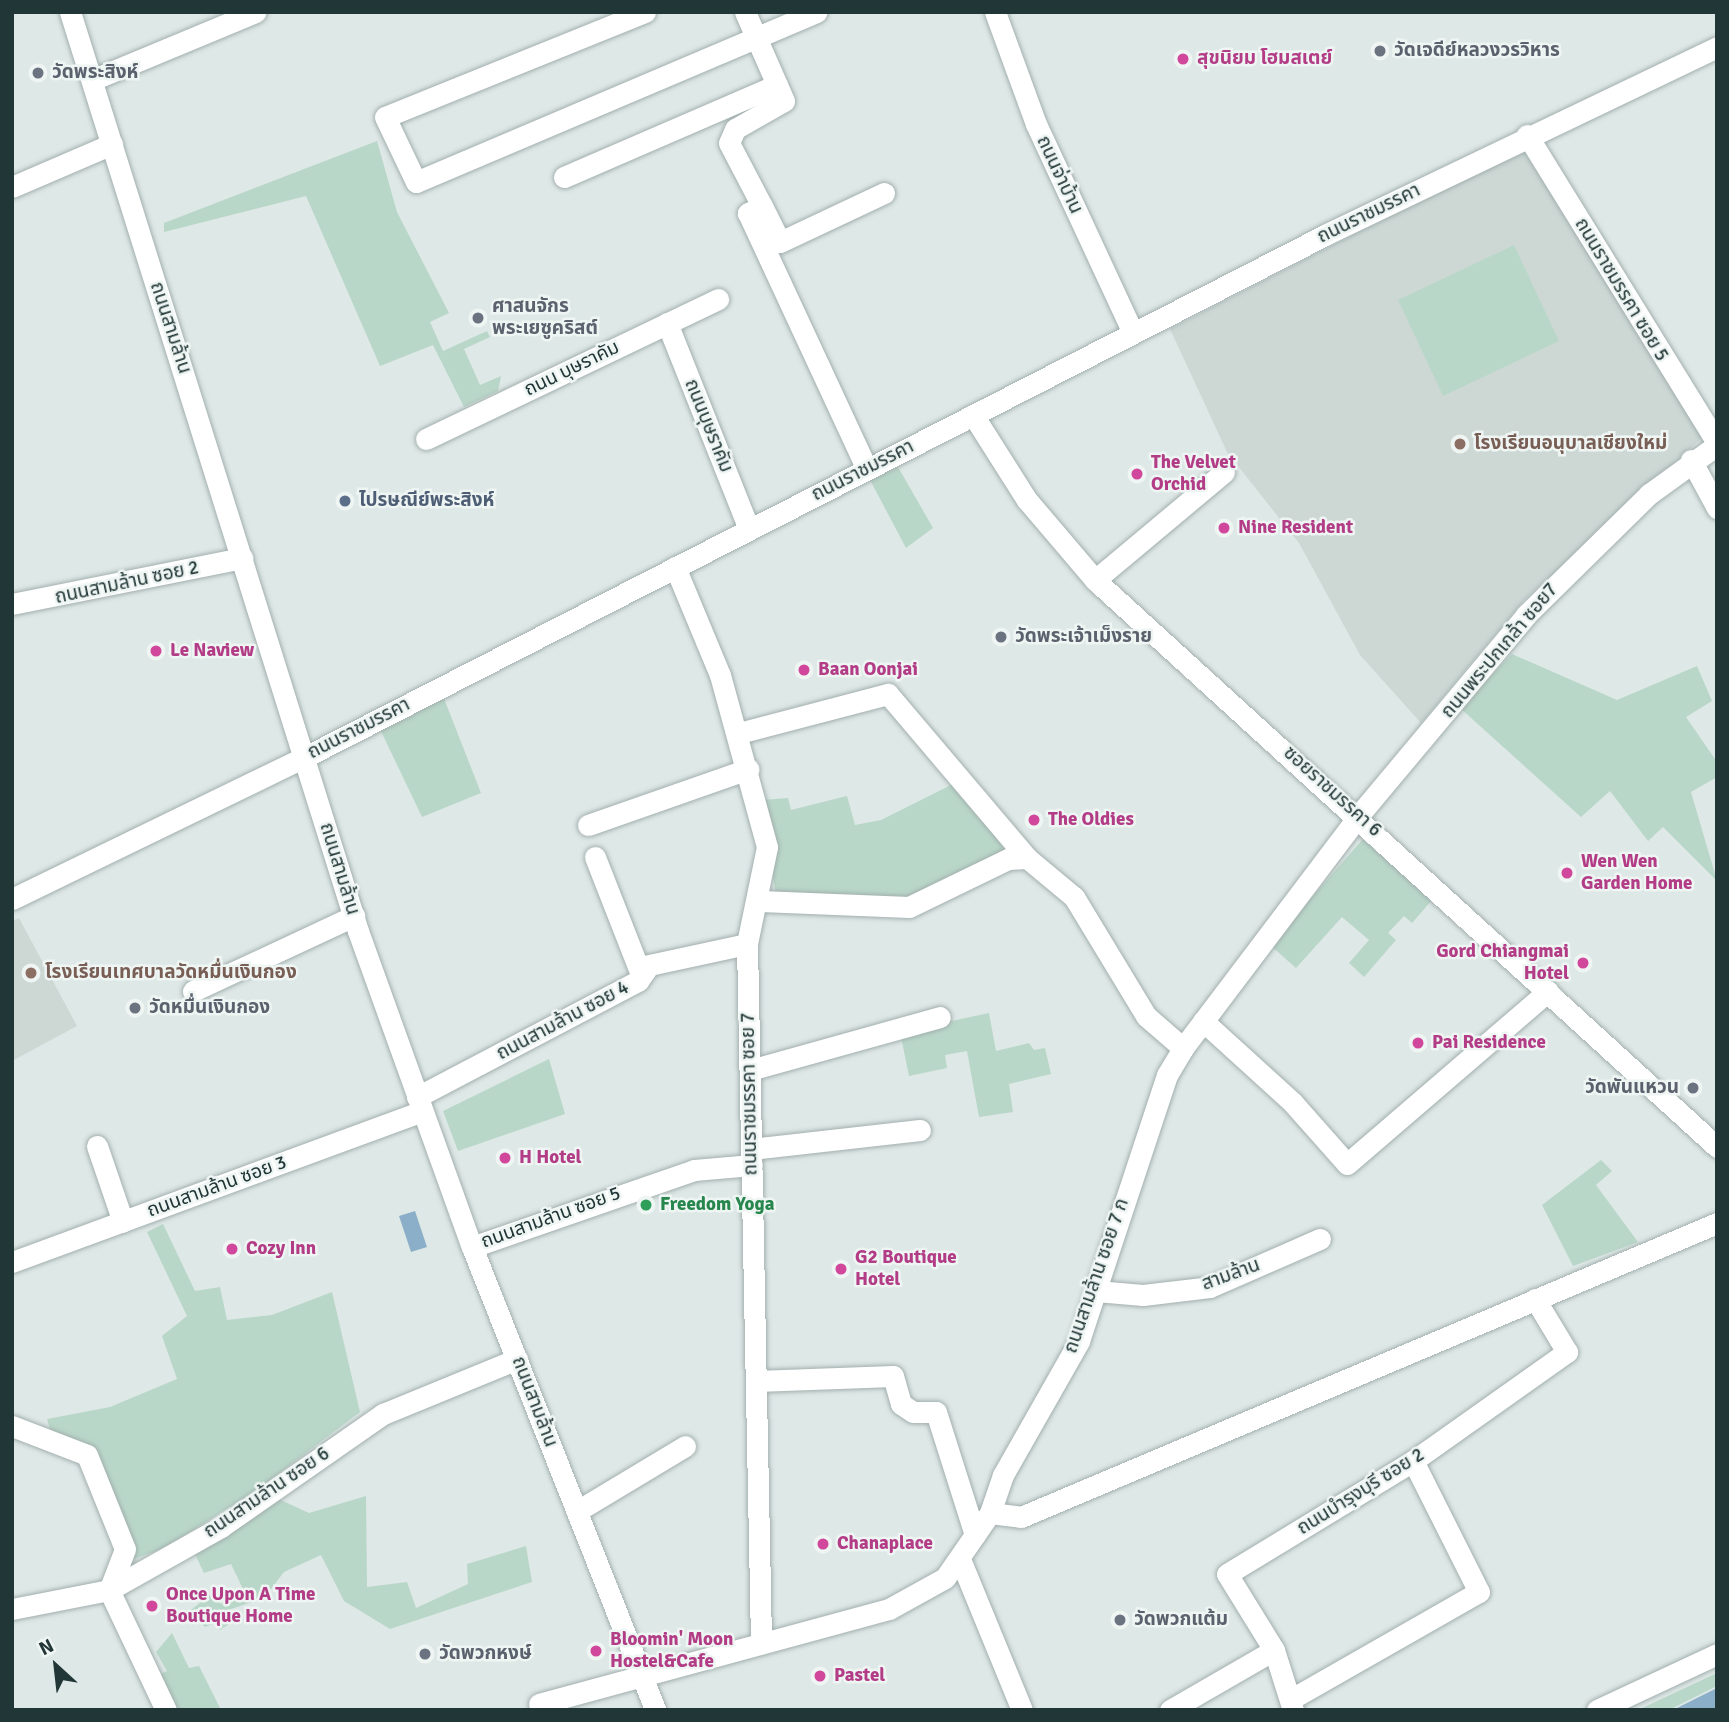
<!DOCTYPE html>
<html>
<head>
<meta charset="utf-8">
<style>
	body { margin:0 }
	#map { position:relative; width:1729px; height:1722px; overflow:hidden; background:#dee8e6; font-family:Signika,"Noto Sans Thai",sans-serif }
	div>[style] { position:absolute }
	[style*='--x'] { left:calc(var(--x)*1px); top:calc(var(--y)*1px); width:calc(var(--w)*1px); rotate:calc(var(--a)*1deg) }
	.built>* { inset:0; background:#cdd8d5 }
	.green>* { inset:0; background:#b9d7c9 }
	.water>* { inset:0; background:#8bafc8 }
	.roads { filter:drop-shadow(0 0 2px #a2afae) drop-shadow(0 0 2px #a2afae) }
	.minor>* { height:21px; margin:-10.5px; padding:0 10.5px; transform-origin:10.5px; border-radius:10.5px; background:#fff }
	.tertiary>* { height:21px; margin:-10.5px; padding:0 10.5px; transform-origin:10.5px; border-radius:10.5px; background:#fff }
	.secondary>* { height:21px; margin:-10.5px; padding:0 10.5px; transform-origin:10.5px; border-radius:10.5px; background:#fff }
	.dots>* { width:19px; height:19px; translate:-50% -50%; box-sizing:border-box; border:4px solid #eef5f3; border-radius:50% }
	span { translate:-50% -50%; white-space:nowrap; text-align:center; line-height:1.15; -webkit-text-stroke:5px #eef5f3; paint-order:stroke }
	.worship-label { font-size:19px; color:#5b616d; font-weight:700 }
	.left { translate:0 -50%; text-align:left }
	.right { translate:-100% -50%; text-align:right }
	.hotel-label { font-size:19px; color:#b23c85; font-weight:700 }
	.street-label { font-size:19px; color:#213636 }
	.education-label { font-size:19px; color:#785e54; font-weight:700 }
	.service-label { font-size:19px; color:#4e5e75; font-weight:700 }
	.leisure-label { font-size:19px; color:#27864d; font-weight:700 }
	.frame { position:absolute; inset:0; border:14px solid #213636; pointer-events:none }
	.north { position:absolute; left:21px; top:1631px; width:70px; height:70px; -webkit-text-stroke:5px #eef5f3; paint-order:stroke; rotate:333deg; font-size:19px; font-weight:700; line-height:28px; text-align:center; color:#213636 }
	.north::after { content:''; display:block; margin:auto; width:24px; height:32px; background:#213636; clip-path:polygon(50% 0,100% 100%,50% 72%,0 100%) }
</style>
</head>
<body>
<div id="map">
	<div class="built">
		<i style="clip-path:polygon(1522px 148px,1705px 435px,1524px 600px,1421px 723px,1360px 655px,1299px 543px,1227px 452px,1170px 329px)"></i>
		<i style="clip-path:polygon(19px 918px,77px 1026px,12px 1061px,12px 921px)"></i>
	</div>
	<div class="green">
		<i style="clip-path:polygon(377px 141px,397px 212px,449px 313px,430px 322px,443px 351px,487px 331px,490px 337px,464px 349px,480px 385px,501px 376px,498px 391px,464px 407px,433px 345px,380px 366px,306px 196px,164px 232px,164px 223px)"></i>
		<i style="clip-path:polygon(1514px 245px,1559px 341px,1443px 396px,1398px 300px)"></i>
		<i style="clip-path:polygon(898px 467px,933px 528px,906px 548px,870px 480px)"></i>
		<i style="clip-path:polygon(1512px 654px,1617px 700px,1697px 666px,1712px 701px,1686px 717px,1717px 762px,1717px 777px,1691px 792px,1717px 881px,1663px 827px,1648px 841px,1610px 791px,1581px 817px,1460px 708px)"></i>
		<i style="clip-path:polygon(443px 696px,481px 793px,422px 817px,378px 725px)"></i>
		<i style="clip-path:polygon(957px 782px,1008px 854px,909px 899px,776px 896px,761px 800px,788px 798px,791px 810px,847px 796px,855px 825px,881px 820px)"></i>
		<i style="clip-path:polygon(1363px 839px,1432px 900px,1412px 923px,1404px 916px,1388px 933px,1396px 940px,1364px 977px,1349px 963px,1369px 940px,1342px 917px,1296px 968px,1270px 945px)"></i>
		<i style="clip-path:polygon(989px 1013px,996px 1051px,1029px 1043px,1034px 1050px,1045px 1048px,1051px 1074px,1009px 1084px,1013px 1112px,979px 1117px,967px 1051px,945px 1055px,947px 1068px,909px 1076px,900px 1032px)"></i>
		<i style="clip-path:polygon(549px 1059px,565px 1114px,458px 1151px,443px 1111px)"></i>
		<i style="clip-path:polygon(1601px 1160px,1612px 1171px,1596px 1185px,1638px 1242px,1573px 1266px,1542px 1205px)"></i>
		<i style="clip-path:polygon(163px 1224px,195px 1291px,220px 1287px,227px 1320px,272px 1315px,332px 1292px,360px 1412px,255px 1491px,164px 1548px,134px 1559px,101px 1472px,51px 1433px,47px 1419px,110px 1407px,177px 1379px,162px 1336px,187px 1316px,147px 1232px)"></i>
		<i style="clip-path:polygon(272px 1496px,309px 1513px,366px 1496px,367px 1587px,407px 1582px,416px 1608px,468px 1584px,467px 1564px,526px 1546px,532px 1582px,390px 1629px,344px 1601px,321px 1555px,284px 1572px,264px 1598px,231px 1609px,235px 1620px,220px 1630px,215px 1623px,205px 1627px,194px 1616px,186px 1620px,183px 1616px,214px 1592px,221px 1604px,244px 1591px,231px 1564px,204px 1573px,192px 1548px)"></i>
		<i style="clip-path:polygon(172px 1633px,189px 1668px,199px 1666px,220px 1708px,174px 1710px,156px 1676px,167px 1671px,156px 1652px)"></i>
		<i style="clip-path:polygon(1717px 1673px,1717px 1686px,1669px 1710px,1638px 1710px)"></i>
	</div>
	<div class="water">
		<i style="clip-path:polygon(415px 1211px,427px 1247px,411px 1252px,399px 1216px)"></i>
		<i style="clip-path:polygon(1717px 1688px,1717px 1710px,1673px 1710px)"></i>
	</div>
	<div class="roads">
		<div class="minor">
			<i style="--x:645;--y:12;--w:280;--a:158"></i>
			<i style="--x:385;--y:117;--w:72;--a:64.5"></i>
			<i style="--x:416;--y:182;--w:435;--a:-23"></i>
			<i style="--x:745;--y:12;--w:97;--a:66.3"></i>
			<i style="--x:784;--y:101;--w:56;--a:150.3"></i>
			<i style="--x:735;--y:129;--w:15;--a:113"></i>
			<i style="--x:729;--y:143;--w:71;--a:62.4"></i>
			<i style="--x:762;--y:206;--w:16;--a:153"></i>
			<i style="--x:748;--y:213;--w:282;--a:65.1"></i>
			<i style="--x:995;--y:12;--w:119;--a:69.9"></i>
			<i style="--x:1036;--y:124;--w:230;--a:65.1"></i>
			<i style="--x:92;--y:80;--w:177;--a:-22.6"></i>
			<i style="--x:1527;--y:135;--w:362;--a:58.3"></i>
			<i style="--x:564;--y:177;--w:232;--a:-23.4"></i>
			<i style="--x:12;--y:187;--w:109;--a:-23.3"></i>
			<i style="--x:762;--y:206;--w:40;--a:63.4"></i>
			<i style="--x:780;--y:242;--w:115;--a:-25.2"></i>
			<i style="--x:667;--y:323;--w:222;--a:68.3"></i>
			<i style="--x:973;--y:415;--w:101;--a:57.6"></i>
			<i style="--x:1027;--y:500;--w:105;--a:49.6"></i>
			<i style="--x:1095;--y:580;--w:842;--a:42.35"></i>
			<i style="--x:426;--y:439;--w:324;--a:-25.6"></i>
			<i style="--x:1691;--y:460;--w:55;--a:61.6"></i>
			<i style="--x:675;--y:567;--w:117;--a:67.4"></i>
			<i style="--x:720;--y:675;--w:178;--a:74.7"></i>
			<i style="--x:767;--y:847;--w:99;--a:101.7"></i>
			<i style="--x:747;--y:944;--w:695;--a:88.85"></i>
			<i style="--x:1095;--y:580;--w:168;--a:-39.9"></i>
			<i style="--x:12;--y:604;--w:235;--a:-11.3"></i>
			<i style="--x:739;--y:733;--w:154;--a:-14.7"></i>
			<i style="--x:888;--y:694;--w:215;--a:49.7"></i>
			<i style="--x:588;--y:825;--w:170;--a:-19.3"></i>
			<i style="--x:595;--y:857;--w:123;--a:68.6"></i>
			<i style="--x:760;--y:901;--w:149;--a:2.3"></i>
			<i style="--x:909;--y:907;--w:110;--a:-25.9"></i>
			<i style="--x:1008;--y:859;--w:19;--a:-3"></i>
			<i style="--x:1027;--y:858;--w:61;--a:39.7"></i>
			<i style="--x:1074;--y:897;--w:139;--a:58.8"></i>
			<i style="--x:1146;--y:1016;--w:49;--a:40.9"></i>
			<i style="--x:193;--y:991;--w:178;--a:-25"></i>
			<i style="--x:1203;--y:1021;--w:122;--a:42.3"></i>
			<i style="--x:1293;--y:1103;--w:81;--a:48.5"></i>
			<i style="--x:1347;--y:1164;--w:265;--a:-40.7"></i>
			<i style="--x:750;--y:1070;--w:197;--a:-15.6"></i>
			<i style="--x:417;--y:1097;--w:250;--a:-27.7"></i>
			<i style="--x:638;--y:981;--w:19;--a:-55"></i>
			<i style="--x:649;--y:965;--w:100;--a:-12.1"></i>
			<i style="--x:97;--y:1146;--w:80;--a:71.1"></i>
			<i style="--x:751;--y:1149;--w:170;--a:-6.4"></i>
			<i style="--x:472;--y:1247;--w:235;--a:-19.1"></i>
			<i style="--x:694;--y:1170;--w:58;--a:-4.9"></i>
			<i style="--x:12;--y:1262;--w:437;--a:-20.2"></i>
			<i style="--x:1096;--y:1291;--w:47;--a:4.9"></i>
			<i style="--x:1143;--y:1295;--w:67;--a:-6.8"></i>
			<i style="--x:1210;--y:1287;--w:120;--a:-23.6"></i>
			<i style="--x:756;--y:1381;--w:137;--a:-2.1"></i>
			<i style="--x:893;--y:1376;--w:29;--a:74"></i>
			<i style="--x:901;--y:1404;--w:14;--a:34"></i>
			<i style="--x:913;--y:1412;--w:23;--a:0"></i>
			<i style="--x:936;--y:1412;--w:129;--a:72.4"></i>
			<i style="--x:12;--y:1426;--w:80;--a:21.1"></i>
			<i style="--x:87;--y:1455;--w:101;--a:68"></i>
			<i style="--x:125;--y:1549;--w:42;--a:111"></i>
			<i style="--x:577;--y:1511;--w:126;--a:-31"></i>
			<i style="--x:990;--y:1513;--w:31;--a:7"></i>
			<i style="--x:1021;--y:1517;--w:756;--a:-22.9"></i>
			<i style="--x:960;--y:1559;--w:163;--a:67.7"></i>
			<i style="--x:109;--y:1590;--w:133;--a:64.6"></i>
			<i style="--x:12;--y:1609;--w:99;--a:-11.1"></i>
			<i style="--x:109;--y:1590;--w:129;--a:-29.4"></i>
			<i style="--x:221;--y:1527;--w:198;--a:-34.9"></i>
			<i style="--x:383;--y:1414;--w:145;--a:-22.3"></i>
			<i style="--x:1293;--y:1698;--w:214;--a:-29.7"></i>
			<i style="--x:1479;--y:1592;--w:147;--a:-116.7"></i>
			<i style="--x:539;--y:1704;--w:363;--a:-15.2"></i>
			<i style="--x:889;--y:1609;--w:64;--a:-29"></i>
			<i style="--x:945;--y:1578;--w:79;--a:-55.3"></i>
			<i style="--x:990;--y:1513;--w:40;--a:-71.1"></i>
			<i style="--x:1003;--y:1475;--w:154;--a:-60.4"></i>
			<i style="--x:1079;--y:1341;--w:280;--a:-71.7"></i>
			<i style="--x:1167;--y:1075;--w:31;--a:-59"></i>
			<i style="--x:1183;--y:1048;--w:292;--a:-52.9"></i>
			<i style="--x:1359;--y:815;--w:261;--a:-50.1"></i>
			<i style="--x:1526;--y:615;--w:173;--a:-44.5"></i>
			<i style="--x:1649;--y:494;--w:84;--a:-35.8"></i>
			<i style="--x:1170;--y:1710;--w:120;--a:-30"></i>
			<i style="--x:1293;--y:1710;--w:63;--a:-107.6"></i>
			<i style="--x:1274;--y:1650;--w:89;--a:-121.7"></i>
			<i style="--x:1227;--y:1574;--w:218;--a:-31.3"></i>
			<i style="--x:1413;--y:1461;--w:189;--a:-35.3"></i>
			<i style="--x:1567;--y:1352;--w:62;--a:-121.1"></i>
		</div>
		<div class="tertiary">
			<i style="--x:70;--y:12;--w:963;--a:72.6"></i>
			<i style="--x:358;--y:931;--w:336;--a:70.2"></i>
			<i style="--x:472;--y:1247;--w:498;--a:68.4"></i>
			<i style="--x:12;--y:899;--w:326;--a:-25.9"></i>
			<i style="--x:305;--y:757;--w:1148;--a:-27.1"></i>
			<i style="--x:1327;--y:234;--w:433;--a:-25.6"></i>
		</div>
		<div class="secondary">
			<i style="--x:1597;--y:1710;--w:132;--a:-25"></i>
		</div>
	</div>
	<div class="dots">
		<i style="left:1380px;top:51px;background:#6b7280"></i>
		<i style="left:1183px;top:59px;background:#d1479c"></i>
		<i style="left:38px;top:73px;background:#6b7280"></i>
		<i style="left:478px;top:318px;background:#6b7280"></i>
		<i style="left:1460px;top:444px;background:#8d6e63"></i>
		<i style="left:1137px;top:474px;background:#d1479c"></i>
		<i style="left:345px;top:501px;background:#5c6f8a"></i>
		<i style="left:1224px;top:528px;background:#d1479c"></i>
		<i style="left:1001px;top:637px;background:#6b7280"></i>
		<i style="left:156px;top:651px;background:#d1479c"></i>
		<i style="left:804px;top:670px;background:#d1479c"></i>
		<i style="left:1034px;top:820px;background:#d1479c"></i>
		<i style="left:1567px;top:873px;background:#d1479c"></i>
		<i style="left:1583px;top:963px;background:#d1479c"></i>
		<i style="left:31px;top:973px;background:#8d6e63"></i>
		<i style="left:135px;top:1008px;background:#6b7280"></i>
		<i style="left:1418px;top:1043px;background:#d1479c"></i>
		<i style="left:1693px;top:1088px;background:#6b7280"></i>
		<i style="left:505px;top:1158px;background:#d1479c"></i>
		<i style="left:646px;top:1205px;background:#2e9e5b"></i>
		<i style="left:232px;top:1249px;background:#d1479c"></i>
		<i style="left:841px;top:1269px;background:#d1479c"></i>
		<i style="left:823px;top:1544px;background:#d1479c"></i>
		<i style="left:152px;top:1606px;background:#d1479c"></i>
		<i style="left:1120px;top:1620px;background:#6b7280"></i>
		<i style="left:596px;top:1651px;background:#d1479c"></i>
		<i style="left:425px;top:1654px;background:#6b7280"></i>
		<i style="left:820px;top:1676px;background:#d1479c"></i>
	</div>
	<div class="worship-label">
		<span class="left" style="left:1394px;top:51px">วัดเจดีย์หลวงวรวิหาร</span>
		<span class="left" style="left:52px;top:73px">วัดพระสิงห์</span>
		<span class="left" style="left:492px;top:318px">ศาสนจักร<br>พระเยซูคริสต์</span>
		<span class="left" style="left:1015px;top:637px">วัดพระเจ้าเม็งราย</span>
		<span class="left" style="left:149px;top:1008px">วัดหมื่นเงินกอง</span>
		<span class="right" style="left:1679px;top:1088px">วัดพันแหวน</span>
		<span class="left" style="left:1134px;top:1620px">วัดพวกแต้ม</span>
		<span class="left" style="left:439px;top:1654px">วัดพวกหงษ์</span>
	</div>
	<div class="hotel-label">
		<span class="left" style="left:1197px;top:59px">สุขนิยม โฮมสเตย์</span>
		<span class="left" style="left:1151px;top:474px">The Velvet<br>Orchid</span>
		<span class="left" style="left:1238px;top:528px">Nine Resident</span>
		<span class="left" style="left:170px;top:651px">Le Naview</span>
		<span class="left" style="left:818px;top:670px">Baan Oonjai</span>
		<span class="left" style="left:1048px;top:820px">The Oldies</span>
		<span class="left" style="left:1581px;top:873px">Wen Wen<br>Garden Home</span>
		<span class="right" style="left:1569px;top:963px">Gord Chiangmai<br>Hotel</span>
		<span class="left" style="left:1432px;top:1043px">Pai Residence</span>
		<span class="left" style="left:519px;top:1158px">H Hotel</span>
		<span class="left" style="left:246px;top:1249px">Cozy Inn</span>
		<span class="left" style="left:855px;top:1269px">G2 Boutique<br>Hotel</span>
		<span class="left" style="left:837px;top:1544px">Chanaplace</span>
		<span class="left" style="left:166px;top:1606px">Once Upon A Time<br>Boutique Home</span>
		<span class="left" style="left:610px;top:1651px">Bloomin' Moon<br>Hostel&amp;Cafe</span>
		<span class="left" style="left:834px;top:1676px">Pastel</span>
	</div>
	<div class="street-label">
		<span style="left:1059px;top:175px;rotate:65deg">ถนนจ่าบ้าน</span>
		<span style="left:1369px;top:214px;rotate:-26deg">ถนนราชมรรคา</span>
		<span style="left:1621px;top:290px;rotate:59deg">ถนนราชมรรคา ซอย 5</span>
		<span style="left:170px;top:328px;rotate:72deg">ถนนสามล้าน</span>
		<span style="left:572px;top:369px;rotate:-26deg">ถนน บุษราคัม</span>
		<span style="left:708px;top:426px;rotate:68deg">ถนนบุษราคัม</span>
		<span style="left:863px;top:471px;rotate:-27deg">ถนนราชมรรคา</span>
		<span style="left:127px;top:583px;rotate:-12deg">ถนนสามล้าน ซอย 2</span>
		<span style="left:1500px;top:651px;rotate:-50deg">ถนนพระปกเกล้า ซอย7</span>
		<span style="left:359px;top:729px;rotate:-27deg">ถนนราชมรรคา</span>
		<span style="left:1332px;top:792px;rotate:42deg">ซอยราชมรรคา 6</span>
		<span style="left:339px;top:869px;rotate:73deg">ถนนสามล้าน</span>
		<span style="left:563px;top:1021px;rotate:-28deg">ถนนสามล้าน ซอย 4</span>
		<span style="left:750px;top:1094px;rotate:-91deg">ถนนราชมรรคา ซอย 7</span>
		<span style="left:217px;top:1187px;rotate:-20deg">ถนนสามล้าน ซอย 3</span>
		<span style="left:551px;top:1218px;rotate:-20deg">ถนนสามล้าน ซอย 5</span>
		<span style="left:1231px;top:1275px;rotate:-20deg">สามล้าน</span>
		<span style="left:1097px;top:1276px;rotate:-71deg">ถนนสามล้าน ซอย 7 ก</span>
		<span style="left:534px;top:1402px;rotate:69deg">ถนนสามล้าน</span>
		<span style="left:1361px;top:1492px;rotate:-32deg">ถนนบำรุงบุรี ซอย 2</span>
		<span style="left:267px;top:1493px;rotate:-34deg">ถนนสามล้าน ซอย 6</span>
	</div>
	<div class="education-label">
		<span class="left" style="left:1474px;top:444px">โรงเรียนอนุบาลเชียงใหม่</span>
		<span class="left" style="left:45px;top:973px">โรงเรียนเทศบาลวัดหมื่นเงินกอง</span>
	</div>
	<div class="service-label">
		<span class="left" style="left:359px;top:501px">ไปรษณีย์พระสิงห์</span>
	</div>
	<div class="leisure-label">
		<span class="left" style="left:660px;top:1205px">Freedom Yoga</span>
	</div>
	<div class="frame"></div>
	<div class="north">N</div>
</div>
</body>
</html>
